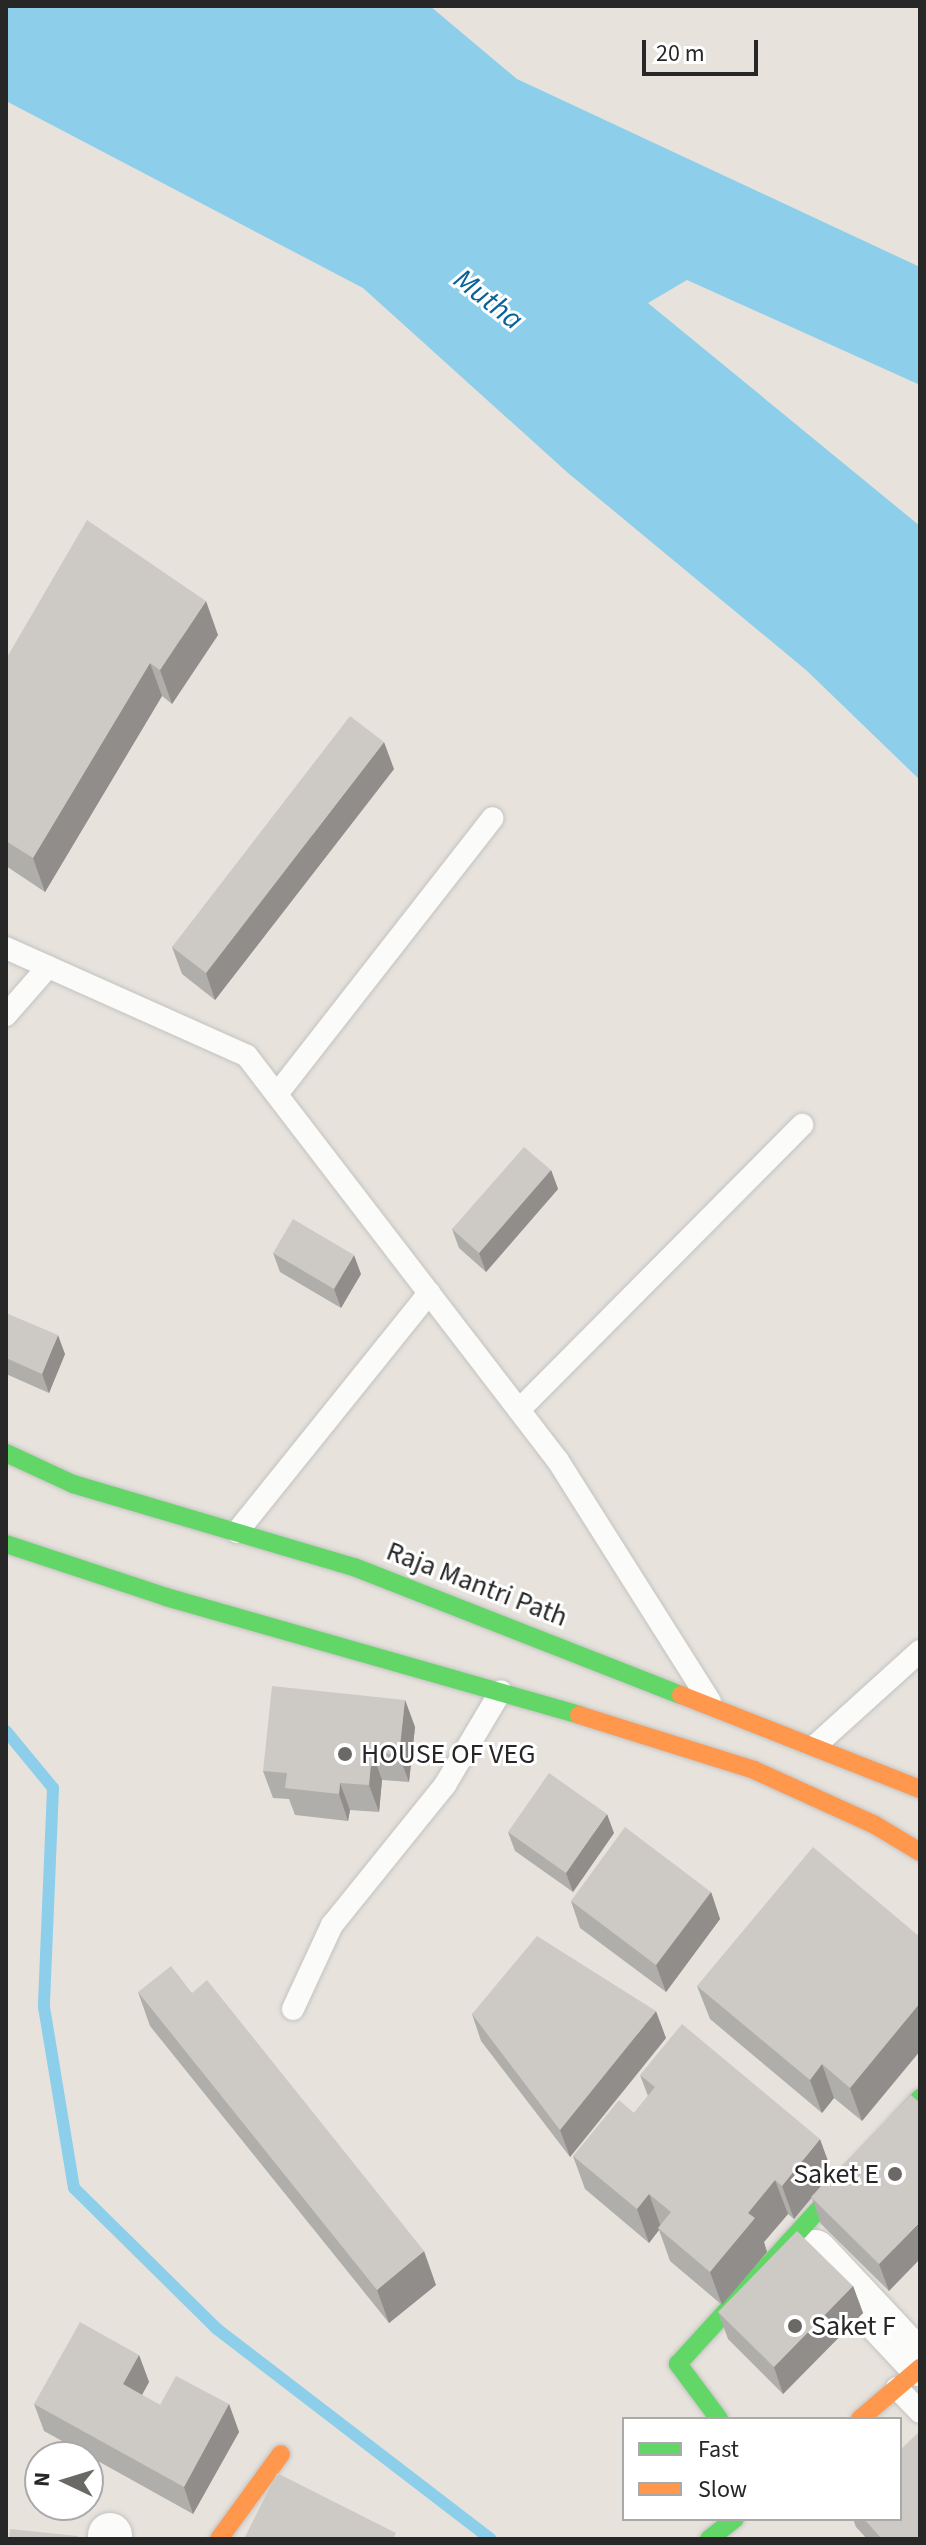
<!DOCTYPE html>
<html>
<head>
<meta charset="utf-8">
<style>
	body { margin:0 }
	#map { position:relative; width:926px; height:2545px; overflow:hidden; background:#e7e3dc; font-family:"Source Sans 3",sans-serif }
	div>[style] { position:absolute }
	[style*='--x'] { left:calc(var(--x)*1px); top:calc(var(--y)*1px); width:calc(var(--w)*1px); rotate:calc(var(--a)*1deg) }
	.water>* { inset:0; background:#8dcfeb }
	.stream>* { height:12px; margin:-6px; padding:0 6px; transform-origin:6px; border-radius:6px; background:#8dcfeb }
	.roads { filter:drop-shadow(0 0 2px #c4c2c2) drop-shadow(0 0 2px #c4c2c2) }
	.lane>* { height:22px; margin:-11px; padding:0 11px; transform-origin:11px; border-radius:11px; background:#fbfbfa }
	.street>* { height:44px; margin:-22px; padding:0 22px; transform-origin:22px; border-radius:22px; background:#fbfbfa }
	.fast>* { height:18px; margin:-9px; padding:0 9px; transform-origin:9px; border-radius:9px; background:#63d668 }
	.slow>* { height:18px; margin:-9px; padding:0 9px; transform-origin:9px; border-radius:9px; background:#ff974d }
	.wall>* { inset:0; background:#b0aeaa }
	.shaded-wall>* { inset:0; background:#908d8b }
	.building>* { inset:0; background:#cdcac6 }
	.dots>* { width:22px; height:22px; translate:-50% -50%; box-sizing:border-box; border:4px solid #fff; border-radius:50% }
	span { translate:-50% -50%; white-space:nowrap; text-align:center; line-height:1.15; -webkit-text-stroke:6px #fff; paint-order:stroke }
	.street-label { font-size:28px; color:#272727 }
	.poi-label { font-size:28px; color:#272727 }
	.left { translate:0 -50%; text-align:left }
	.right { translate:-100% -50%; text-align:right }
	.water-label { font-size:30px; color:#08619b; font-style:italic }
	.frame { position:absolute; inset:0; border:8px solid #272727; pointer-events:none }
	.legend { position:absolute; left:622px; top:2417px; width:280px; height:104px; box-sizing:border-box; background:#fff; border:2px solid #a9a9a9; margin:0; padding:10px 14px; list-style:none; font-size:24px; color:#272727 }
	.legend li { display:flex; align-items:center; gap:16px; height:40px }
	.legend b { width:40px; border:2px solid #a9a9a9 }
	.north { position:absolute; left:24px; top:2441px; width:80px; height:80px; box-sizing:border-box; background:#fff; border:2px solid #a9a9a9; border-radius:50%; rotate:274deg; font-size:22px; font-weight:700; line-height:32px; text-align:center; color:#272727 }
	.north::after { content:''; display:block; margin:auto; width:28px; height:36px; background:#6a6966; clip-path:polygon(50% 0,100% 100%,50% 72%,0 100%) }
	.scale { position:absolute; left:642px; top:40px; width:116px; height:36px; box-sizing:border-box; border:4px solid #272727; border-top:0; padding-left:10px; font-size:24px; line-height:28px; white-space:nowrap; color:#272727; -webkit-text-stroke:6px #fff; paint-order:stroke }
</style>
</head>
<body>
<div id="map">
	<div class="water">
		<i style="clip-path:polygon(6px 6px,430px 6px,517px 79px,920px 267px,920px 385px,687px 280px,648px 303px,920px 526px,920px 780px,806px 670px,568px 473px,363px 288px,6px 101px)"></i>
	</div>
	<div class="stream">
		<i style="--x:6;--y:1731;--w:74;--a:50.5"></i>
		<i style="--x:53;--y:1788;--w:219;--a:92.4"></i>
		<i style="--x:44;--y:2007;--w:183;--a:80.6"></i>
		<i style="--x:74;--y:2188;--w:201;--a:44.6"></i>
		<i style="--x:217;--y:2329;--w:345;--a:37.5"></i>
	</div>
	<div class="roads">
		<div class="lane">
			<i style="--x:6;--y:948;--w:264;--a:24.1"></i>
			<i style="--x:247;--y:1056;--w:511;--a:52.48"></i>
			<i style="--x:558;--y:1461;--w:284;--a:57.7"></i>
			<i style="--x:6;--y:1015;--w:64;--a:-48.8"></i>
			<i style="--x:277;--y:1094;--w:350;--a:-52"></i>
			<i style="--x:519;--y:1410;--w:402;--a:-45.2"></i>
			<i style="--x:237;--y:1532;--w:307;--a:-51.2"></i>
			<i style="--x:816;--y:1745;--w:140;--a:-42.1"></i>
			<i style="--x:293;--y:2009;--w:93;--a:-65.1"></i>
			<i style="--x:332;--y:1925;--w:180;--a:-51.1"></i>
			<i style="--x:445;--y:1785;--w:109;--a:-59.2"></i>
			<i style="--x:897;--y:2388;--w:33;--a:46"></i>
		</div>
		<div class="street">
			<i style="--x:815;--y:2252;--w:154;--a:46.8"></i>
			<i style="--x:110;--y:2539;--w:4;--a:-90"></i>
		</div>
		<div class="fast">
			<i style="--x:6;--y:1453;--w:74;--a:24.8"></i>
			<i style="--x:73;--y:1484;--w:293;--a:16.5"></i>
			<i style="--x:354;--y:1567;--w:351;--a:21.4"></i>
			<i style="--x:6;--y:1544;--w:169;--a:18.3"></i>
			<i style="--x:166;--y:1597;--w:430;--a:15.9"></i>
			<i style="--x:719;--y:2419;--w:69;--a:-126.7"></i>
			<i style="--x:678;--y:2364;--w:360;--a:-47.7"></i>
			<i style="--x:709;--y:2539;--w:33;--a:-38"></i>
		</div>
		<div class="slow">
			<i style="--x:681;--y:1695;--w:257;--a:21.5"></i>
			<i style="--x:579;--y:1715;--w:183;--a:17.4"></i>
			<i style="--x:754;--y:1770;--w:133;--a:24.4"></i>
			<i style="--x:875;--y:1825;--w:52;--a:31"></i>
			<i style="--x:860;--y:2419;--w:79;--a:-40.4"></i>
			<i style="--x:219;--y:2539;--w:105;--a:-53.9"></i>
		</div>
	</div>
	<div class="wall">
		<i style="clip-path:polygon(218px 635px,172px 704px,162px 696px,45px 892px,6px 866px,6px 659px)"></i>
		<i style="clip-path:polygon(394px 769px,215px 1000px,182px 974px,172px 947px)"></i>
		<i style="clip-path:polygon(551px 1170px,558px 1189px,486px 1272px,459px 1248px,452px 1229px)"></i>
		<i style="clip-path:polygon(273px 1253px,361px 1274px,341px 1308px,280px 1272px)"></i>
		<i style="clip-path:polygon(6px 1313px,65px 1354px,49px 1393px,6px 1374px)"></i>
		<i style="clip-path:polygon(405px 1700px,415px 1727px,409px 1782px,382px 1780px,379px 1812px,350px 1810px,348px 1821px,295px 1815px,289px 1799px,273px 1798px,263px 1771px)"></i>
		<i style="clip-path:polygon(508px 1832px,614px 1833px,573px 1892px,515px 1851px)"></i>
		<i style="clip-path:polygon(711px 1892px,720px 1919px,666px 1992px,580px 1928px,571px 1901px)"></i>
		<i style="clip-path:polygon(920px 1937px,920px 2051px,862px 2121px,834px 2098px,822px 2113px,710px 2019px,697px 1986px)"></i>
		<i style="clip-path:polygon(138px 1992px,192px 1993px,436px 2285px,389px 2323px,150px 2026px)"></i>
		<i style="clip-path:polygon(472px 2014px,666px 2038px,570px 2157px,481px 2041px)"></i>
		<i style="clip-path:polygon(640px 2075px,832px 2172px,817px 2192px,911px 2095px,889px 2291px,821px 2224px,812px 2198px,794px 2219px,788px 2214px,764px 2242px,767px 2252px,722px 2305px,670px 2261px,659px 2230px,649px 2243px,585px 2189px,573px 2156px,634px 2113px,648px 2096px)"></i>
		<i style="clip-path:polygon(853px 2286px,863px 2313px,783px 2394px,728px 2339px,718px 2312px)"></i>
		<i style="clip-path:polygon(139px 2355px,149px 2382px,142px 2395px,160px 2405px,229px 2404px,239px 2432px,193px 2514px,44px 2431px,34px 2404px)"></i>
		<i style="clip-path:polygon(853px 2519px,900px 2519px,920px 2539px,867px 2539px,856px 2527px)"></i>
	</div>
	<div class="shaded-wall">
		<i style="clip-path:polygon(206px 601px,218px 635px,172px 704px,160px 670px)"></i>
		<i style="clip-path:polygon(150px 663px,162px 696px,45px 892px,33px 858px)"></i>
		<i style="clip-path:polygon(384px 742px,394px 769px,215px 1000px,206px 973px)"></i>
		<i style="clip-path:polygon(551px 1170px,558px 1189px,486px 1272px,479px 1253px)"></i>
		<i style="clip-path:polygon(354px 1255px,361px 1274px,341px 1308px,334px 1289px)"></i>
		<i style="clip-path:polygon(58px 1335px,65px 1354px,49px 1393px,42px 1374px)"></i>
		<i style="clip-path:polygon(405px 1700px,415px 1727px,409px 1782px,399px 1755px)"></i>
		<i style="clip-path:polygon(372px 1752px,382px 1780px,379px 1812px,369px 1785px)"></i>
		<i style="clip-path:polygon(340px 1783px,350px 1810px,348px 1821px,339px 1794px)"></i>
		<i style="clip-path:polygon(607px 1814px,614px 1833px,573px 1892px,566px 1873px)"></i>
		<i style="clip-path:polygon(711px 1892px,720px 1919px,666px 1992px,656px 1965px)"></i>
		<i style="clip-path:polygon(920px 2003px,920px 2051px,862px 2121px,850px 2088px)"></i>
		<i style="clip-path:polygon(656px 2011px,666px 2038px,570px 2157px,560px 2130px)"></i>
		<i style="clip-path:polygon(822px 2064px,834px 2098px,822px 2113px,810px 2080px)"></i>
		<i style="clip-path:polygon(820px 2139px,832px 2172px,794px 2219px,782px 2186px)"></i>
		<i style="clip-path:polygon(775px 2180px,788px 2214px,764px 2242px,767px 2252px,722px 2305px,710px 2272px,748px 2213px)"></i>
		<i style="clip-path:polygon(649px 2194px,661px 2227px,658px 2228px,659px 2230px,649px 2243px,637px 2209px)"></i>
		<i style="clip-path:polygon(920px 2222px,920px 2259px,889px 2291px,879px 2264px)"></i>
		<i style="clip-path:polygon(424px 2251px,436px 2285px,389px 2323px,377px 2290px)"></i>
		<i style="clip-path:polygon(853px 2286px,863px 2313px,783px 2394px,774px 2367px)"></i>
		<i style="clip-path:polygon(139px 2355px,149px 2382px,133px 2411px,123px 2384px)"></i>
		<i style="clip-path:polygon(229px 2404px,239px 2432px,193px 2514px,184px 2487px)"></i>
	</div>
	<div class="building">
		<i style="clip-path:polygon(87px 520px,206px 601px,160px 670px,150px 663px,33px 858px,6px 841px,6px 659px)"></i>
		<i style="clip-path:polygon(350px 716px,384px 742px,206px 973px,172px 947px)"></i>
		<i style="clip-path:polygon(524px 1147px,551px 1170px,479px 1253px,452px 1229px)"></i>
		<i style="clip-path:polygon(293px 1219px,354px 1255px,334px 1289px,273px 1253px)"></i>
		<i style="clip-path:polygon(6px 1313px,58px 1335px,42px 1374px,6px 1358px)"></i>
		<i style="clip-path:polygon(272px 1686px,405px 1700px,399px 1755px,372px 1752px,369px 1785px,340px 1783px,339px 1794px,285px 1788px,287px 1773px,263px 1771px)"></i>
		<i style="clip-path:polygon(549px 1773px,607px 1814px,566px 1873px,508px 1832px)"></i>
		<i style="clip-path:polygon(625px 1827px,711px 1892px,656px 1965px,571px 1901px)"></i>
		<i style="clip-path:polygon(813px 1847px,920px 1937px,920px 2003px,850px 2088px,822px 2064px,810px 2080px,697px 1986px)"></i>
		<i style="clip-path:polygon(537px 1936px,656px 2011px,560px 2130px,472px 2014px)"></i>
		<i style="clip-path:polygon(171px 1966px,192px 1993px,207px 1980px,424px 2251px,377px 2290px,138px 1992px)"></i>
		<i style="clip-path:polygon(682px 2024px,820px 2139px,782px 2186px,775px 2180px,748px 2213px,755px 2218px,710px 2272px,658px 2228px,671px 2212px,649px 2194px,637px 2209px,573px 2156px,619px 2100px,634px 2113px,655px 2087px,640px 2075px)"></i>
		<i style="clip-path:polygon(911px 2095px,920px 2103px,920px 2222px,879px 2264px,811px 2197px)"></i>
		<i style="clip-path:polygon(797px 2231px,853px 2286px,774px 2367px,718px 2312px)"></i>
		<i style="clip-path:polygon(80px 2322px,139px 2355px,123px 2384px,160px 2405px,176px 2376px,229px 2404px,184px 2487px,34px 2404px)"></i>
		<i style="clip-path:polygon(920px 2431px,920px 2539px,882px 2539px,864px 2519px,900px 2519px,900px 2450px)"></i>
		<i style="clip-path:polygon(277px 2473px,396px 2533px,393px 2539px,244px 2539px)"></i>
		<i style="clip-path:polygon(10px 2529px,78px 2536px,78px 2539px,9px 2539px)"></i>
	</div>
	<div class="dots">
		<i style="left:345px;top:1754px;background:#6a6966"></i>
		<i style="left:895px;top:2174px;background:#6a6966"></i>
		<i style="left:795px;top:2326px;background:#6a6966"></i>
	</div>
	<div class="street-label">
		<span style="left:477px;top:1584px;rotate:21deg">Raja Mantri Path</span>
	</div>
	<div class="poi-label">
		<span class="left" style="left:361px;top:1754px">HOUSE OF VEG</span>
		<span class="right" style="left:879px;top:2174px">Saket E</span>
		<span class="left" style="left:811px;top:2326px">Saket F</span>
	</div>
	<div class="water-label">
		<span style="left:488px;top:300px;rotate:38deg">Mutha</span>
	</div>
	<div class="frame"></div>
	<ul class="legend">
	<li><b style="height:10px;background:#63d668"></b>Fast</li>
	<li><b style="height:10px;background:#ff974d"></b>Slow</li>
	</ul>
	<div class="north">N</div>
	<div class="scale">20 m</div>
</div>
</body>
</html>
